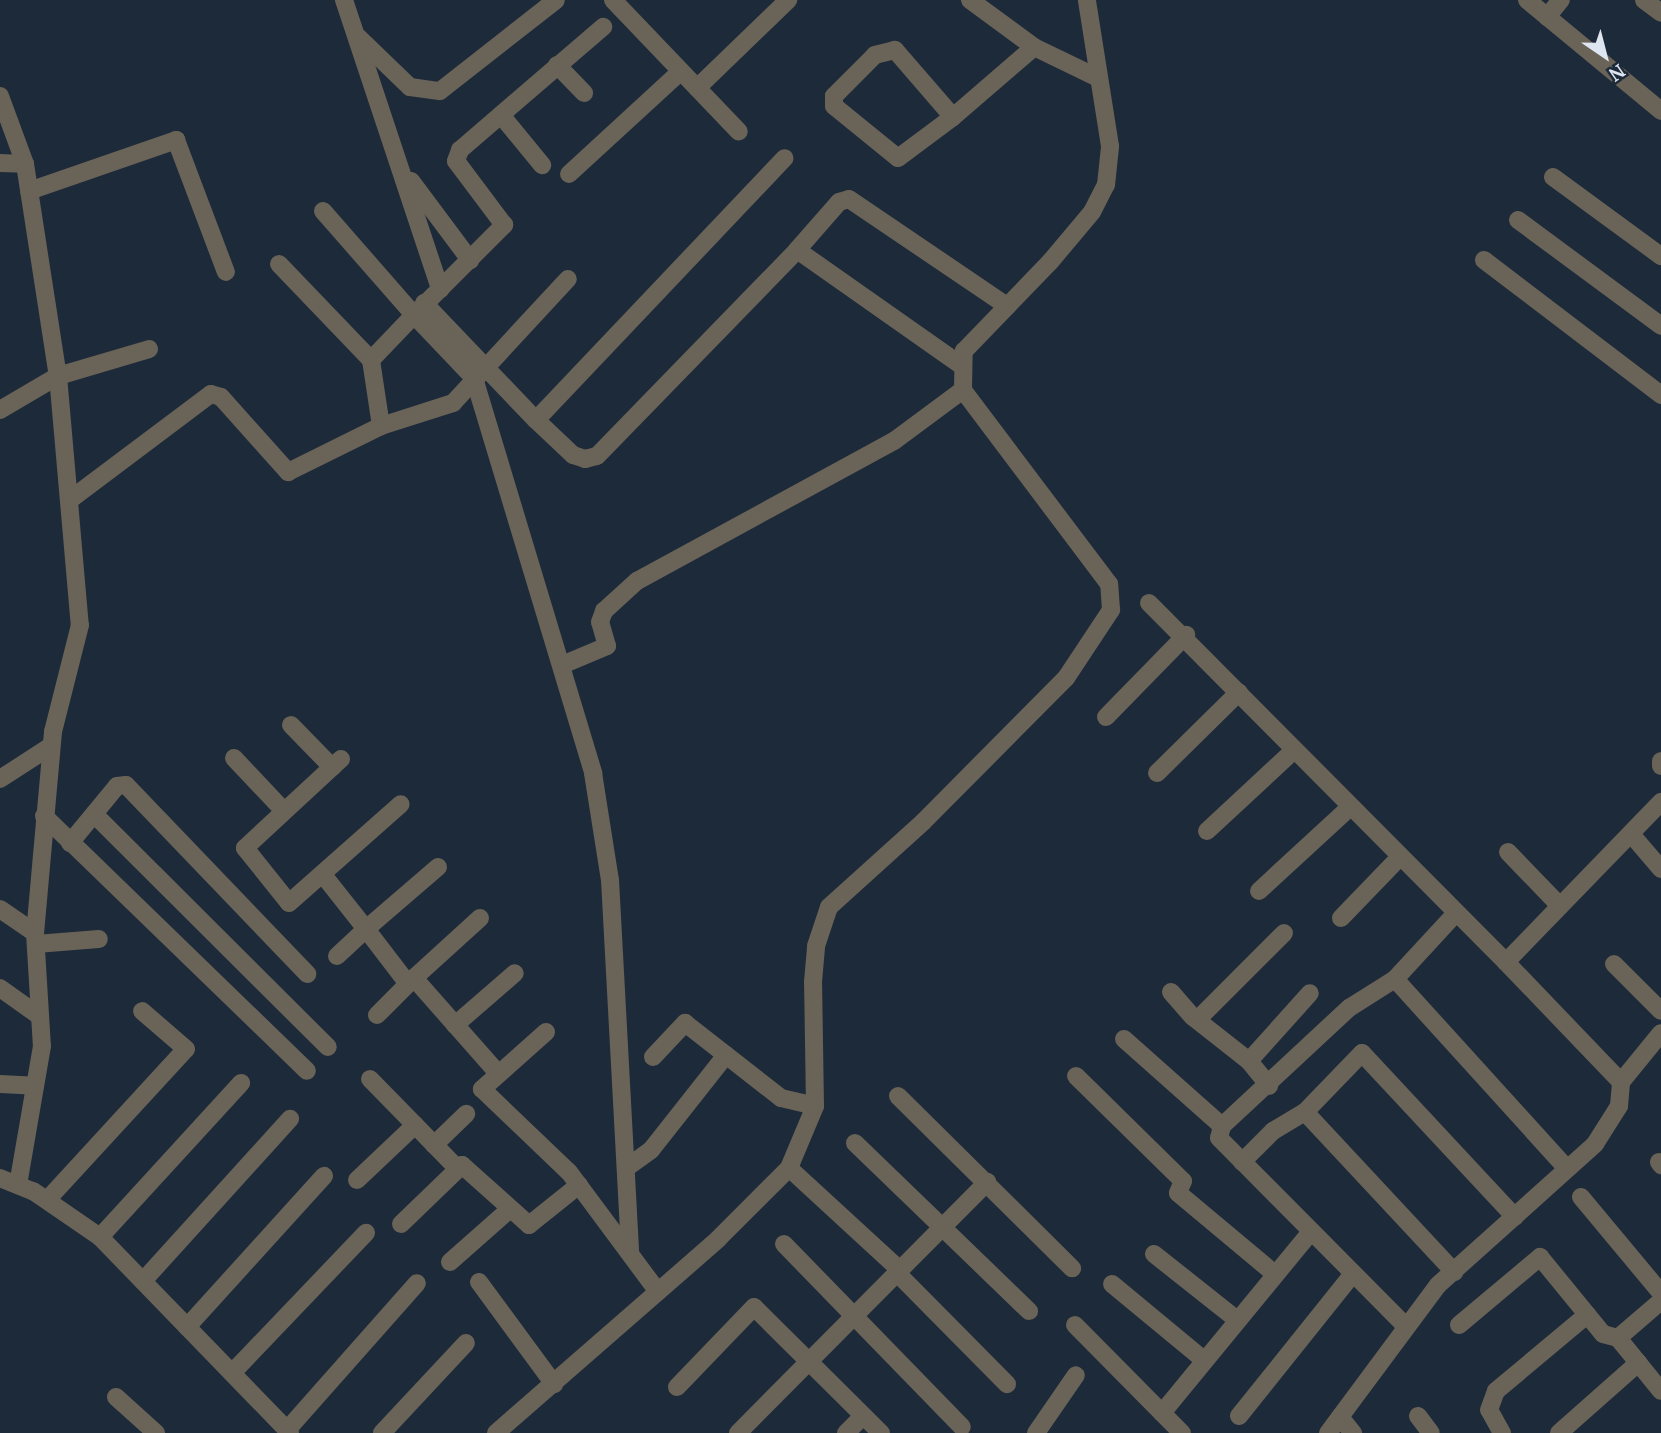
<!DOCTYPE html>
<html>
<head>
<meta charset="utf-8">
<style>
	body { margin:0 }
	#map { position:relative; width:1661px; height:1433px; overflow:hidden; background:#1d2a3a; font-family:"PT Serif",serif }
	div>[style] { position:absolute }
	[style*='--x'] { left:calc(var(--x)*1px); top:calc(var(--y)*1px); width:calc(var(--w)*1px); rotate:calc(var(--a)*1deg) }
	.street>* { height:18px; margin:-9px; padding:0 9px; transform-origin:9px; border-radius:9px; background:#6a6357 }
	span { translate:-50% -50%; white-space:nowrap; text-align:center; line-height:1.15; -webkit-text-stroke:6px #1d2a3a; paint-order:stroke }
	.north { position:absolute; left:1570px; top:21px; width:70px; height:70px; -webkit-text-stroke:5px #1d2a3a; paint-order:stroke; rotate:145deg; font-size:19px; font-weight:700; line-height:28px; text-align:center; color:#dde5f0 }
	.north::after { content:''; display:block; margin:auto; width:24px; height:32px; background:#dde5f0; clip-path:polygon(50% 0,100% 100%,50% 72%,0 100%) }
</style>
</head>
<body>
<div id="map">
	<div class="street">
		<i style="--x:344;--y:0;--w:305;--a:71.6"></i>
		<i style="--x:440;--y:289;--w:37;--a:135"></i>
		<i style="--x:414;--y:315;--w:87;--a:46.4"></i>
		<i style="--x:474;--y:378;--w:413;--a:73.2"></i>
		<i style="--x:593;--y:773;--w:108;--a:81"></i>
		<i style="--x:610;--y:880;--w:372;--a:86.9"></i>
		<i style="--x:613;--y:0;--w:182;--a:46.3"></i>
		<i style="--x:970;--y:0;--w:79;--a:36.3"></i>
		<i style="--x:1034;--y:47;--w:71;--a:25.8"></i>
		<i style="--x:1527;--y:0;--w:174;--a:39.6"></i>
		<i style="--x:1644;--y:0;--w:21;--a:37"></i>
		<i style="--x:1547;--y:17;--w:22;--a:-51"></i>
		<i style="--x:358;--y:37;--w:72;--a:43.9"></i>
		<i style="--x:410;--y:87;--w:30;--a:8"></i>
		<i style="--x:440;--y:91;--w:147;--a:-38.1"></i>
		<i style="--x:557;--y:65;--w:39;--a:46"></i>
		<i style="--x:697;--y:88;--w:127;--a:-44"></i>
		<i style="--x:0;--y:96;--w:72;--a:69.8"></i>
		<i style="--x:25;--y:164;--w:215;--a:81.2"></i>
		<i style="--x:58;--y:376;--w:95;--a:-16.5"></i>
		<i style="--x:501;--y:115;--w:65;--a:50.6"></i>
		<i style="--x:953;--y:117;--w:89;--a:-130.9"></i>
		<i style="--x:895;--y:50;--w:21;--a:166"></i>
		<i style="--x:875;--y:55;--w:58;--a:135"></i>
		<i style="--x:834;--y:96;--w:10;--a:90"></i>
		<i style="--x:834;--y:106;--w:82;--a:39.1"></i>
		<i style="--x:898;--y:158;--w:69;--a:-36.7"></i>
		<i style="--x:953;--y:117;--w:107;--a:-40.8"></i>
		<i style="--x:0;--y:163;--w:25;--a:2"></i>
		<i style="--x:569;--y:174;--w:151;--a:-42.6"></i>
		<i style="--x:1553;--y:177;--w:134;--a:36.2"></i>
		<i style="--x:411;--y:181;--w:99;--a:53.2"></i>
		<i style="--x:29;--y:191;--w:156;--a:-19.1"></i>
		<i style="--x:176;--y:140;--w:141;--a:69.3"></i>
		<i style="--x:323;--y:211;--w:138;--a:48.8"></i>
		<i style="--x:414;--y:315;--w:62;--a:133.7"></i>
		<i style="--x:371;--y:360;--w:67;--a:81.4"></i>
		<i style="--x:1518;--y:220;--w:178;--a:36.5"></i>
		<i style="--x:797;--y:250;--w:64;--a:-48.8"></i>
		<i style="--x:839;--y:202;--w:10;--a:-17"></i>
		<i style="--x:849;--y:199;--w:191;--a:34.1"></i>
		<i style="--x:1484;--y:260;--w:223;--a:37.3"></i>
		<i style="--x:279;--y:264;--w:133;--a:46.2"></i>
		<i style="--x:440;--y:289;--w:91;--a:-45"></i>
		<i style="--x:504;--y:225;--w:80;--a:-126.9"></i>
		<i style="--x:456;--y:161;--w:12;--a:-70"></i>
		<i style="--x:460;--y:150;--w:189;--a:-40.7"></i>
		<i style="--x:424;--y:303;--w:162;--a:46.3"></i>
		<i style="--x:536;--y:420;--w:51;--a:43.4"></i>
		<i style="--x:573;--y:455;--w:13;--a:18"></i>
		<i style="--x:585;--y:459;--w:12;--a:-14"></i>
		<i style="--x:597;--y:456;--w:287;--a:-45.8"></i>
		<i style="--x:797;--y:250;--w:202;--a:35.1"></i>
		<i style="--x:0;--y:410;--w:67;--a:-30.4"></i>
		<i style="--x:58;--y:376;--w:250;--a:85"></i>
		<i style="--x:80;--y:625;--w:110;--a:104.2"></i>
		<i style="--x:53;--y:732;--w:202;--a:95.1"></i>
		<i style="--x:35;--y:933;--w:113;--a:86.5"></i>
		<i style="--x:42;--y:1046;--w:141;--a:99.8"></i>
		<i style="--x:536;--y:420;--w:361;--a:-46.5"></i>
		<i style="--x:71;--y:499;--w:175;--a:-36.9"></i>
		<i style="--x:211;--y:394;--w:10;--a:17"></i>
		<i style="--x:221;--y:397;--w:101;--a:48.2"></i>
		<i style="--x:288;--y:472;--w:104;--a:-26.3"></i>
		<i style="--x:381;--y:426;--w:76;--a:-17.7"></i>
		<i style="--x:453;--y:403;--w:169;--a:-47.2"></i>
		<i style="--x:1149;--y:603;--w:506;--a:45.16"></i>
		<i style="--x:562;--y:665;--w:49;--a:-22.9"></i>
		<i style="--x:607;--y:646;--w:25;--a:-106"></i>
		<i style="--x:600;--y:622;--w:12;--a:-70"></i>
		<i style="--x:604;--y:611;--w:45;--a:-42.3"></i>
		<i style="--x:637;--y:581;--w:293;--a:-28.6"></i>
		<i style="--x:894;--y:441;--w:86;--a:-36.5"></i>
		<i style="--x:1106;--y:717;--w:115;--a:-45.7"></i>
		<i style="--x:291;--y:725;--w:59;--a:45.7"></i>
		<i style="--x:234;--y:758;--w:71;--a:46.7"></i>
		<i style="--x:341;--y:759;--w:131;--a:137.2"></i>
		<i style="--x:245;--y:848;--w:70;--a:51.3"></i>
		<i style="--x:289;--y:903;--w:149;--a:-41.5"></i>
		<i style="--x:1661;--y:761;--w:5;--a:90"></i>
		<i style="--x:1157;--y:773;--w:115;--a:-44.6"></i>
		<i style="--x:0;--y:779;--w:61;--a:-32.9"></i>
		<i style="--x:94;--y:814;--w:330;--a:44.9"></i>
		<i style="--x:44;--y:816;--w:366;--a:44.1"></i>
		<i style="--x:1207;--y:831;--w:116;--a:-42.9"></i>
		<i style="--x:1631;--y:834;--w:46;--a:49.4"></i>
		<i style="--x:70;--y:843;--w:74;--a:-50.5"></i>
		<i style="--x:117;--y:786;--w:9;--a:-6"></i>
		<i style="--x:126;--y:785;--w:262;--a:46.2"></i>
		<i style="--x:1508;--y:852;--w:75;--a:46.1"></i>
		<i style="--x:324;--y:876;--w:68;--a:51.6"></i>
		<i style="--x:366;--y:929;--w:95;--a:-40.7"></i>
		<i style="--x:1259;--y:891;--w:122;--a:-42.7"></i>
		<i style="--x:0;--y:909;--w:42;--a:34.4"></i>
		<i style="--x:1456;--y:913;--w:90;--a:132.7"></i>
		<i style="--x:1395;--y:979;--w:256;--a:47.8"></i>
		<i style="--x:480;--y:918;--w:89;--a:137.7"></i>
		<i style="--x:414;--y:978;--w:125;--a:48.6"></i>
		<i style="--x:1341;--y:918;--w:83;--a:-46"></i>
		<i style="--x:36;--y:944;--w:63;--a:-4.5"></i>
		<i style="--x:337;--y:956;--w:40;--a:-43"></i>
		<i style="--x:366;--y:929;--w:69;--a:52.6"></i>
		<i style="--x:1614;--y:964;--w:66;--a:45"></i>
		<i style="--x:1395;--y:979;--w:54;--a:147.8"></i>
		<i style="--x:1349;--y:1008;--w:173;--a:137.1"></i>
		<i style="--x:1222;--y:1126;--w:12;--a:104"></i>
		<i style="--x:1219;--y:1138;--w:265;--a:45.2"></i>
		<i style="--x:0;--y:988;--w:47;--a:35.4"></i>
		<i style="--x:1171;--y:992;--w:33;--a:49"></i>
		<i style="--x:1193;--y:1017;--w:71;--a:38.2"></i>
		<i style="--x:1249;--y:1061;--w:32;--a:51"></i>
		<i style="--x:377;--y:1015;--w:52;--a:-45"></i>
		<i style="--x:1197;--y:1020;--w:123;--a:-45"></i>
		<i style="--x:455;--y:1025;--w:79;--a:-40.9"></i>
		<i style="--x:546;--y:1032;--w:86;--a:138.3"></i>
		<i style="--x:482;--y:1089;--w:120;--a:43.7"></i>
		<i style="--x:569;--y:1172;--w:149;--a:53.4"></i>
		<i style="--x:1124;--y:1039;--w:131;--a:41.6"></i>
		<i style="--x:653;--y:1057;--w:47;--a:-46.7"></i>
		<i style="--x:685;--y:1023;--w:122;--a:38"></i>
		<i style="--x:781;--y:1098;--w:35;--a:13"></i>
		<i style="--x:1249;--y:1061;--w:91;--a:-48.1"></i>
		<i style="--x:1076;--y:1076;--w:150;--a:44.5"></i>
		<i style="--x:1183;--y:1181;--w:13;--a:113"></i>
		<i style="--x:1178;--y:1193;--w:126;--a:39.9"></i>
		<i style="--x:370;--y:1079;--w:64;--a:45.6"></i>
		<i style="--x:1621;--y:1082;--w:166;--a:-133.8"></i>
		<i style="--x:1506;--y:962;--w:223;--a:-45.9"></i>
		<i style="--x:0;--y:1084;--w:35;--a:3"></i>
		<i style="--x:898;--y:1096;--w:245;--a:44.7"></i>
		<i style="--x:1305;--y:1112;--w:219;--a:47"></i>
		<i style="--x:855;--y:1143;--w:242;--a:44"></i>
		<i style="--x:434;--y:1145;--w:45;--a:-44.1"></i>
		<i style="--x:1242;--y:1162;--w:44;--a:-45"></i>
		<i style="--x:1273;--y:1131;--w:37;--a:-31"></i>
		<i style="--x:1305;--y:1112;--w:82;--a:-46"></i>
		<i style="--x:1362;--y:1053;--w:224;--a:47"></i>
		<i style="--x:1659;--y:1162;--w:4;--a:56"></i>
		<i style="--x:629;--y:1166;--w:27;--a:-36"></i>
		<i style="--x:651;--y:1150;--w:121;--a:-51.7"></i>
		<i style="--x:789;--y:1168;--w:152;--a:42.6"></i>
		<i style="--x:0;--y:1178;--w:35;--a:22"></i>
		<i style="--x:33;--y:1191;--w:81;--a:34.5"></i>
		<i style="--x:100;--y:1237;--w:273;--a:45.9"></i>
		<i style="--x:357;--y:1180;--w:80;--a:-43.5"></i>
		<i style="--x:415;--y:1125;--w:62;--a:45.7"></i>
		<i style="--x:1581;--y:1197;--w:125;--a:50.2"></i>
		<i style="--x:47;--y:1200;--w:205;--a:-47.4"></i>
		<i style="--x:186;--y:1049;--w:58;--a:-139.2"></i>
		<i style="--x:401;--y:1224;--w:85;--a:-44"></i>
		<i style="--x:462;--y:1165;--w:90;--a:41.8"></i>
		<i style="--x:529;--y:1225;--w:64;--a:-38.7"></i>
		<i style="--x:100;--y:1237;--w:209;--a:-47.5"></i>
		<i style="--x:784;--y:1244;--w:255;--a:45.8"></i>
		<i style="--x:1154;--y:1254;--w:105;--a:38.4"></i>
		<i style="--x:450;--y:1262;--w:80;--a:-41.5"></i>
		<i style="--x:898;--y:1274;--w:155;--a:45.3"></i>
		<i style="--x:143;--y:1281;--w:219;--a:-47.8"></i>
		<i style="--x:479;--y:1282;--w:127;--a:53.7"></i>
		<i style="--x:1112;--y:1284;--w:119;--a:39.6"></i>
		<i style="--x:1661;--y:1301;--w:57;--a:139.3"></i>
		<i style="--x:1618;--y:1338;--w:68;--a:50.9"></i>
		<i style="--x:1075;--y:1325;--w:152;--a:45.3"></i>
		<i style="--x:1459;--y:1325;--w:106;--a:-40"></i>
		<i style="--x:1540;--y:1257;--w:99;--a:50.7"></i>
		<i style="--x:1603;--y:1334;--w:16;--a:15"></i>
		<i style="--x:187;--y:1327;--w:204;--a:-47.8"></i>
		<i style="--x:232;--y:1373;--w:194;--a:-46.3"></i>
		<i style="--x:677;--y:1387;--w:111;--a:-46.1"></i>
		<i style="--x:754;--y:1307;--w:179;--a:44.8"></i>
		<i style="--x:116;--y:1397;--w:54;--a:42"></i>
		<i style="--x:1162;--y:1413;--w:233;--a:-50.6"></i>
		<i style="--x:1239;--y:1416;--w:181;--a:-51.3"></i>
		<i style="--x:1418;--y:1416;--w:21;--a:53"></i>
		<i style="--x:1340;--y:1417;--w:21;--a:51"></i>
		<i style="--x:287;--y:1430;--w:196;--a:-48.5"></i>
		<i style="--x:382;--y:1433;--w:123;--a:-47"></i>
		<i style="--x:496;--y:1433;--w:295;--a:-41.1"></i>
		<i style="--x:718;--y:1239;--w:100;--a:-45"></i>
		<i style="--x:789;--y:1168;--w:67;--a:-67.2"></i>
		<i style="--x:815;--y:1106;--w:124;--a:-90.9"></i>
		<i style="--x:813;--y:982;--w:36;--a:-85"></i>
		<i style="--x:816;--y:946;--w:41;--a:-71.6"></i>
		<i style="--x:829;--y:907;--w:127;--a:-42.1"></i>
		<i style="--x:923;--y:822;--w:203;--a:-45.2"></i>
		<i style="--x:1066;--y:678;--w:82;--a:-56.5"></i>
		<i style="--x:1111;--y:610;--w:26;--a:-94"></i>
		<i style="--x:1109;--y:584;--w:243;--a:-127"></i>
		<i style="--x:963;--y:390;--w:39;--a:-89"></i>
		<i style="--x:964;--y:351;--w:124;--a:-46"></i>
		<i style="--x:1050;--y:262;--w:65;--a:-50"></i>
		<i style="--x:1092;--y:212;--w:30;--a:-63"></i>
		<i style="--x:1106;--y:185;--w:39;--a:-84"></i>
		<i style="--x:1110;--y:146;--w:148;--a:-99"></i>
		<i style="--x:738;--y:1433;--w:354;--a:-45.2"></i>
		<i style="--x:846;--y:1433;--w:24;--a:-45"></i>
		<i style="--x:1036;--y:1433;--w:70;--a:-55.4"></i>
		<i style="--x:1328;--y:1433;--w:184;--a:-53.4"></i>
		<i style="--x:1438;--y:1285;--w:211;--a:-41.9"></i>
		<i style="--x:1595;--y:1144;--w:45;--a:-57.7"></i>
		<i style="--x:1619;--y:1106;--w:24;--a:-85"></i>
		<i style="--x:1621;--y:1082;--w:63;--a:-50.8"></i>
		<i style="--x:1502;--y:1433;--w:26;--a:-119"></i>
		<i style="--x:1489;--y:1410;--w:20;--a:-70"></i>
		<i style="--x:1496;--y:1391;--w:119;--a:-39.9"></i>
		<i style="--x:1559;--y:1433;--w:106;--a:-41.5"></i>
	</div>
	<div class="north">N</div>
</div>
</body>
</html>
